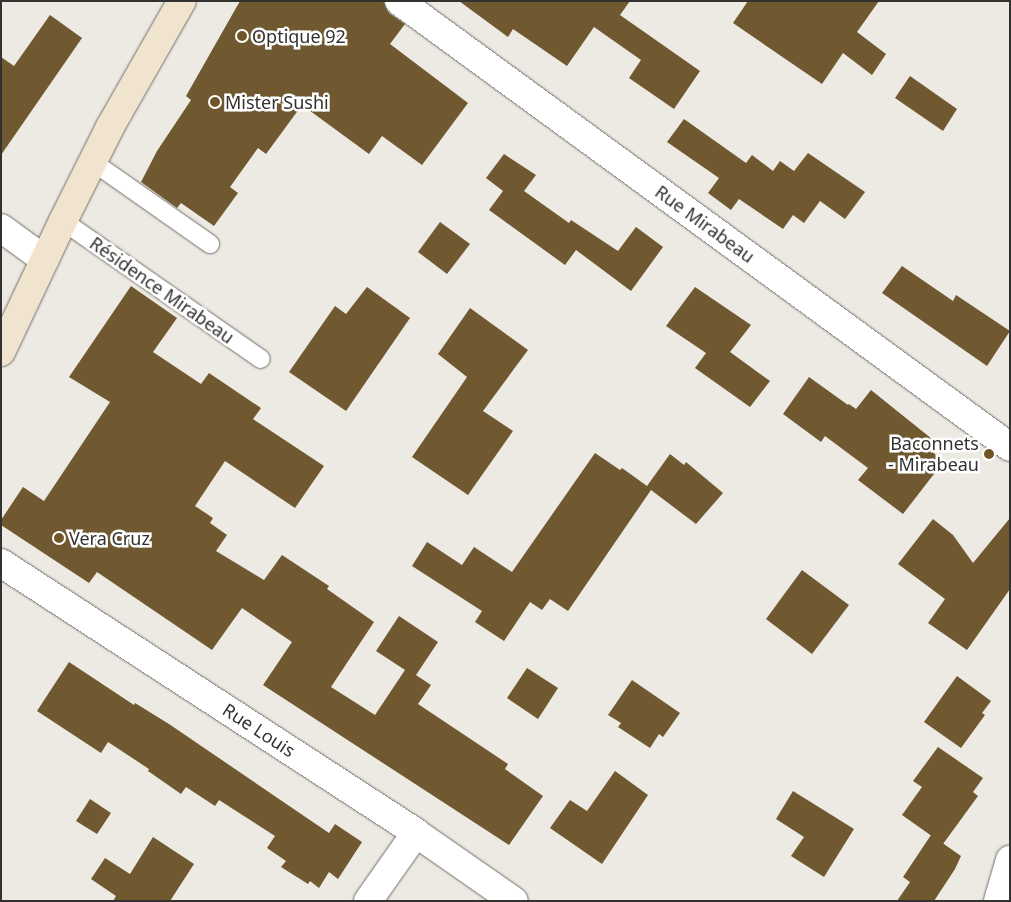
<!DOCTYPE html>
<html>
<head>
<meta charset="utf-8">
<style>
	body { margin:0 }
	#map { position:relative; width:1011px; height:902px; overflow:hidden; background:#ede9e3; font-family:"Noto Sans",sans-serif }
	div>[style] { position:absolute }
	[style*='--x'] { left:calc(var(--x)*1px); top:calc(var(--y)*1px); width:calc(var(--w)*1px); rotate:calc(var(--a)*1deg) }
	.building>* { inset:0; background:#705930 }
	.roads { filter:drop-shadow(0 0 1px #726f6a) drop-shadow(0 0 1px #726f6a) }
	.lane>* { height:18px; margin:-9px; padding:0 9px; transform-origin:9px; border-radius:9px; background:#fff }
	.street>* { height:28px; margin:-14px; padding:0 14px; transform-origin:14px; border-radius:14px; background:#fff }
	.secondary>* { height:28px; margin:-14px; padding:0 14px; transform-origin:14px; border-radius:14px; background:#f0e4ce }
	.dots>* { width:14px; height:14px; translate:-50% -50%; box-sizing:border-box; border:2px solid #fff; border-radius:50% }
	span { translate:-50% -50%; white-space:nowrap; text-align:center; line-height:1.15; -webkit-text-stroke:5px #fff; paint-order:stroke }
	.poi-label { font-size:18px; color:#333230 }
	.left { translate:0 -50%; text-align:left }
	.right { translate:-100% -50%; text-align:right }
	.street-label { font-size:18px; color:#333230 }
	.frame { position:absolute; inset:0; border:2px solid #333230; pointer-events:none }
</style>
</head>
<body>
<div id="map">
	<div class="building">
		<i style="clip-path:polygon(240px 1px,384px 1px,389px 13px,405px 24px,390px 44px,468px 103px,422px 165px,382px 136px,369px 154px,302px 105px,266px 154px,258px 148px,230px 187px,238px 193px,214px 226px,181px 203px,177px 208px,141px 182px,157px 151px,191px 100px,186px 96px)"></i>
		<i style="clip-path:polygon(459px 1px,630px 1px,620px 15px,700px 71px,674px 109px,629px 78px,641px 60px,594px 27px,567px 66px,513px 29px,508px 37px)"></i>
		<i style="clip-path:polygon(748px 1px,879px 1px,857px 32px,886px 54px,872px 75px,843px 53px,822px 84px,733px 23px)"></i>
		<i style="clip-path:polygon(50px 15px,82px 38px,1px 155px,1px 57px,14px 66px)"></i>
		<i style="clip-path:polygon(910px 76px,957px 109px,943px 131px,895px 98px)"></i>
		<i style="clip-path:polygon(684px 119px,746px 163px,752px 155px,773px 171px,780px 161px,794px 171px,808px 153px,865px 192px,845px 219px,820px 201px,804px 223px,793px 215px,783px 229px,739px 199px,731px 210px,708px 193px,719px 178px,667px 142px)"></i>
		<i style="clip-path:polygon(504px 154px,536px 175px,524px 191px,569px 223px,571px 220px,618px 251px,636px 227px,663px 247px,631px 291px,576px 250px,565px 265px,489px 210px,503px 191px,486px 178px)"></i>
		<i style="clip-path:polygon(440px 222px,470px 244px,447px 274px,418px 252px)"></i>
		<i style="clip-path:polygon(902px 266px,953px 301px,956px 295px,1010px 331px,987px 366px,882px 293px)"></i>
		<i style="clip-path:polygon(131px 286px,177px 318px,153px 352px,201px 384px,209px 373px,261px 408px,253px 419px,324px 466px,295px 508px,225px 461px,195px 506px,213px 518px,210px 523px,227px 535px,216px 551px,264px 580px,282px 555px,329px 586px,327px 589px,374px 622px,331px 687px,375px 715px,405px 670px,376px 651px,399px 616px,438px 642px,416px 675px,431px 685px,418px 704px,508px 764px,505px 769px,543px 796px,509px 845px,263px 685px,292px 642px,242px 608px,212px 650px,97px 572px,89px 583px,1px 525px,1px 520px,23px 487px,44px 501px,110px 402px,69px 377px)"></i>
		<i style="clip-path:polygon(367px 287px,410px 318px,346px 411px,289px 372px,335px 306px,346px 314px)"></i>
		<i style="clip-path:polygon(695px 287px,751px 325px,730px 352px,770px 381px,750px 407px,695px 368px,706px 353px,666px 326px)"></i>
		<i style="clip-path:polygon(470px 308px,528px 350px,483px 411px,513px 431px,468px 495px,412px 457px,467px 377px,438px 354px)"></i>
		<i style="clip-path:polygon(809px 377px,848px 405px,849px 404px,856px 409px,871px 390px,932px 439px,926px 447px,944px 461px,903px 514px,858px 480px,868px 468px,825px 436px,821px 442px,783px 414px)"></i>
		<i style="clip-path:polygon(595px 453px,620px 470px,622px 468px,647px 486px,670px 454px,684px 465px,686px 462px,723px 493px,696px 524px,651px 490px,568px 611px,550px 599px,542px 610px,530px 602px,504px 641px,475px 622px,482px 611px,412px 566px,427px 542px,462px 565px,474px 547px,512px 572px)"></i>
		<i style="clip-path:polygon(1010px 518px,1010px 589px,967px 650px,928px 623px,945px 599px,898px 564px,933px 519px,953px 535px,973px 563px)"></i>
		<i style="clip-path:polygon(802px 570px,849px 605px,812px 654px,766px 619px)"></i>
		<i style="clip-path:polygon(69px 662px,134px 705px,135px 703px,169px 724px,329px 833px,335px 824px,362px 842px,338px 879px,329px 872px,319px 888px,310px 881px,308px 884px,281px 867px,286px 861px,267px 848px,275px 836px,219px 800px,215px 806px,186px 787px,181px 794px,148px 771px,149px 769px,108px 742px,101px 753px,37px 711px)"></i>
		<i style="clip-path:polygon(527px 668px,558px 688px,538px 719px,507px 698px)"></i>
		<i style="clip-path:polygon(957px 676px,991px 701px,982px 713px,985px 715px,961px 748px,924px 722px)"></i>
		<i style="clip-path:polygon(632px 680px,680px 713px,663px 737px,659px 734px,650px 748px,618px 727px,621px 723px,608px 715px)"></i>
		<i style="clip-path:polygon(938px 747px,983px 778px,973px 792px,978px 796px,943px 844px,902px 815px,922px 787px,913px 781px)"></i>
		<i style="clip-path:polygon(615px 771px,648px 795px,602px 864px,550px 828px,570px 800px,587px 811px)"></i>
		<i style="clip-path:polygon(793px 791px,854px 829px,824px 877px,791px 856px,804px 837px,776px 819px)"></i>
		<i style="clip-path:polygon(90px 799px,111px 813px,97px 834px,76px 821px)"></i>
		<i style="clip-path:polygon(931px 835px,961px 856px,955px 869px,934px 901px,897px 901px,910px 882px,903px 877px)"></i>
		<i style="clip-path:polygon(153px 837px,194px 864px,170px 901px,113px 901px,116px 896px,91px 879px,105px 858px,130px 874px)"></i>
	</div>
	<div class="roads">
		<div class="lane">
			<i style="--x:93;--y:162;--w:143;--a:35"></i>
			<i style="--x:63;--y:221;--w:241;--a:34.9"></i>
		</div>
		<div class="street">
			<i style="--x:399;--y:1;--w:756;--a:36.13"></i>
			<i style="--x:1;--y:228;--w:54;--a:36"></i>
			<i style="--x:1;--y:563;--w:495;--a:33"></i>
			<i style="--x:416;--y:833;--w:119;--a:34.8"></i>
			<i style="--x:368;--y:901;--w:83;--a:-54.8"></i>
			<i style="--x:998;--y:901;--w:43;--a:-73.7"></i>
		</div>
		<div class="secondary">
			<i style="--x:1;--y:352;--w:145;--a:-64.7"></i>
			<i style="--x:63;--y:221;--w:105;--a:-63.4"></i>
			<i style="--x:110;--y:127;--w:145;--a:-60.3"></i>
		</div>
	</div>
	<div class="dots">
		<i style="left:242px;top:36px;background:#6f5527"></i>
		<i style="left:215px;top:102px;background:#6f5527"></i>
		<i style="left:989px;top:454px;background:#6f5527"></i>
		<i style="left:59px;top:538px;background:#6f5527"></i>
	</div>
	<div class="poi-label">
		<span class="left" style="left:252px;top:36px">Optique 92</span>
		<span class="left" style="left:225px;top:102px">Mister Sushi</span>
		<span class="right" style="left:979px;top:454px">Baconnets<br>- Mirabeau</span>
		<span class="left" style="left:69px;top:538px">Vera Cruz</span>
	</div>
	<div class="street-label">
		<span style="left:705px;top:224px;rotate:36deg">Rue Mirabeau</span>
		<span style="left:162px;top:290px;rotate:35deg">Résidence Mirabeau</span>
		<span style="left:259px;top:730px;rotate:33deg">Rue Louis</span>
	</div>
	<div class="frame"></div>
</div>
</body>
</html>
